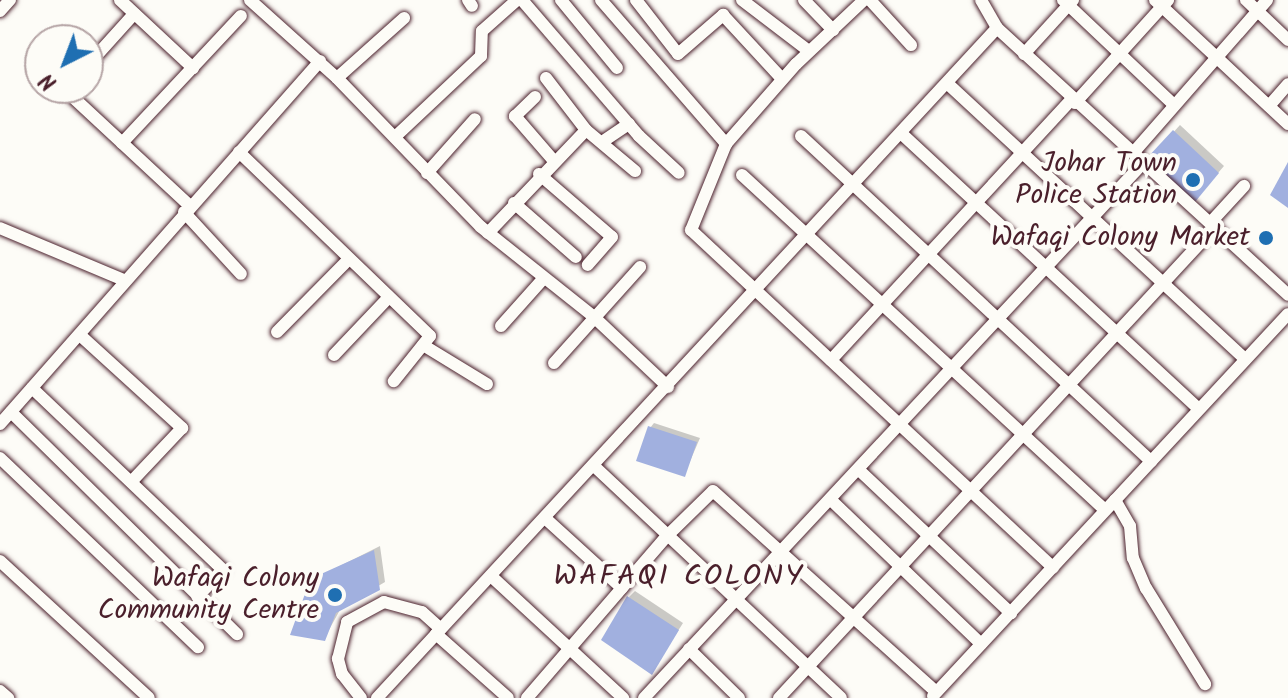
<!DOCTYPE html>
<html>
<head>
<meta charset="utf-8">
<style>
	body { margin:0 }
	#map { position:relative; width:1288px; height:698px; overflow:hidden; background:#fdfcf7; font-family:Kalam,sans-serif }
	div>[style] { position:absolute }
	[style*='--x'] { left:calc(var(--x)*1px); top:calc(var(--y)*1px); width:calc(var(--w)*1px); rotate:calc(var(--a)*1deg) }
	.shadow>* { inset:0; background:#0003 }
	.building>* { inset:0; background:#a1b0df }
	.roads { filter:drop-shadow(0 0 2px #4a1f2b) drop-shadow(0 0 2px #4a1f2b) }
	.minor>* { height:12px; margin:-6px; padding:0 6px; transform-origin:6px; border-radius:6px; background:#fdfcf7 }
	.dots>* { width:22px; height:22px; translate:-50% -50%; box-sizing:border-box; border:4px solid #fdfcf7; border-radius:50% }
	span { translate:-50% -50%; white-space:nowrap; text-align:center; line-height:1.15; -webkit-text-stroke:8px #fdfcf7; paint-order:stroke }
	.poi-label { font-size:28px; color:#4a1f2b }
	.right { translate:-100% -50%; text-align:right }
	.neighbourhood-label { font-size:30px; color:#4a1f2b; letter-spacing:2px }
	.north { position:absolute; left:24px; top:24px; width:80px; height:80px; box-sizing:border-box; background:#fdfcf7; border:2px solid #b5a4a5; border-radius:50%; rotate:222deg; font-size:22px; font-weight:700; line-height:32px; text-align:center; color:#4a1f2b }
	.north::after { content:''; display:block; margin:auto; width:28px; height:36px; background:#1f6fb2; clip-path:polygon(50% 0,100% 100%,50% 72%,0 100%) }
</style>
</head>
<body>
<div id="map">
	<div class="shadow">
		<i style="clip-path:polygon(1180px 125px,1224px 166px,1201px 193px,1150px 158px)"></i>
		<i style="clip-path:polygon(654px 423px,700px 438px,684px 475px,650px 428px)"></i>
		<i style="clip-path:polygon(380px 546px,385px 582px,341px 608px,324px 639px,322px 575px)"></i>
		<i style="clip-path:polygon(635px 591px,683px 623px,652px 672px,629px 597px)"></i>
	</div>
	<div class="building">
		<i style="clip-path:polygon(1173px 130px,1219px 173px,1195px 202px,1147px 158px)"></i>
		<i style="clip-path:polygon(1288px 162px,1288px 208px,1270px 195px)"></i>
		<i style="clip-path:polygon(648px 426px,697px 442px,685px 477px,636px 461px)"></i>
		<i style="clip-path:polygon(374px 550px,380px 590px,336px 613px,325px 641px,290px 635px,306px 591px,321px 574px)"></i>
		<i style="clip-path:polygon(627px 596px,679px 630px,652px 675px,601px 640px)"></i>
	</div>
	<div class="roads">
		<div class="minor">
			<i style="--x:120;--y:0;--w:100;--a:43"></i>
			<i style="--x:250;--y:0;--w:117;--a:41.9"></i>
			<i style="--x:337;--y:78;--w:207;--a:46"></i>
			<i style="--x:481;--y:227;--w:144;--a:38.5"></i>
			<i style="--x:594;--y:317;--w:102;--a:43.4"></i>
			<i style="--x:468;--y:0;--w:7;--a:56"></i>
			<i style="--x:522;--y:0;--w:179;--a:49.3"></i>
			<i style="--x:639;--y:136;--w:54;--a:42.8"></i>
			<i style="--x:561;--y:0;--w:88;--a:50.5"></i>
			<i style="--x:601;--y:0;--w:191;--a:49"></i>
			<i style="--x:636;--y:0;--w:68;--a:52.1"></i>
			<i style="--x:678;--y:54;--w:60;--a:-40.9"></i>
			<i style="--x:723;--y:15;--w:87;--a:47.3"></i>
			<i style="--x:742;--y:0;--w:84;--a:37.3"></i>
			<i style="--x:804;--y:0;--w:42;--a:46"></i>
			<i style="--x:864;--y:0;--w:93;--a:136.7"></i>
			<i style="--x:796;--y:64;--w:106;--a:131.2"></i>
			<i style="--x:726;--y:144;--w:93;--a:112.1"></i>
			<i style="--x:691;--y:230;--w:495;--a:43"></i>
			<i style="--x:870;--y:0;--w:61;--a:47.7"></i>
			<i style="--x:981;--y:0;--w:32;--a:60"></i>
			<i style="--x:997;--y:28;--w:395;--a:42.5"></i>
			<i style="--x:1063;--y:0;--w:151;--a:43.4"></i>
			<i style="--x:1155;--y:0;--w:182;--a:43"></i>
			<i style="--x:1246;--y:0;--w:58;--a:43.6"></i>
			<i style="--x:0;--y:11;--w:15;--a:-48"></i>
			<i style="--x:1024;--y:54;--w:73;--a:-47.8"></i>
			<i style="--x:88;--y:65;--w:69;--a:-48"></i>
			<i style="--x:337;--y:78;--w:90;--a:-41.8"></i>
			<i style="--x:546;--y:78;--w:66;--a:52.4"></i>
			<i style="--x:948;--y:84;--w:405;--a:42.8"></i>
			<i style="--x:63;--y:88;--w:173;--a:42.9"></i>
			<i style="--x:535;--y:97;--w:28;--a:136"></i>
			<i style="--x:515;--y:116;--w:60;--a:49.1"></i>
			<i style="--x:1075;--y:103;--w:139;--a:-47.9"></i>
			<i style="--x:1269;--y:106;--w:29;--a:-49"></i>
			<i style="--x:903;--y:135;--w:403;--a:42.8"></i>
			<i style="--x:396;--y:136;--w:117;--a:-43.3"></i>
			<i style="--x:481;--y:56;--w:25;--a:-88"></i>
			<i style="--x:482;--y:31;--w:47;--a:-41.5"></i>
			<i style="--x:801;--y:136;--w:478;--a:42.9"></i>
			<i style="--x:605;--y:140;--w:29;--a:-34"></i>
			<i style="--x:122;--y:143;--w:174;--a:-46.9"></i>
			<i style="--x:239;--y:152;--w:265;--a:43.9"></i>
			<i style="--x:430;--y:336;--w:58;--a:128.7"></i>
			<i style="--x:1134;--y:152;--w:202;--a:-48.8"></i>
			<i style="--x:427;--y:173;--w:72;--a:-48.4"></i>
			<i style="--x:539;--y:174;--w:96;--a:40.8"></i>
			<i style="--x:612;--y:237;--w:37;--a:131"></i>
			<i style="--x:742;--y:175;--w:494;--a:42.7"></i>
			<i style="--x:514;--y:203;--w:82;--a:41.1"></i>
			<i style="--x:184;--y:212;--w:84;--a:47.4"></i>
			<i style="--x:1211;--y:222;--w:49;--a:-47.5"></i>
			<i style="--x:0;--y:228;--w:134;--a:22.8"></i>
			<i style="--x:488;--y:233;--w:142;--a:-46.4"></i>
			<i style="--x:586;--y:130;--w:64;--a:39.9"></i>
			<i style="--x:501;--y:326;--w:63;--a:-48.2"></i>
			<i style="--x:277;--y:332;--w:100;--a:-45.4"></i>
			<i style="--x:81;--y:336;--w:137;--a:42.3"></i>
			<i style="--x:182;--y:428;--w:74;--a:133.4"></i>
			<i style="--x:423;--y:345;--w:75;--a:31.4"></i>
			<i style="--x:334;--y:355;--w:79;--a:-46.5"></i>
			<i style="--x:831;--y:360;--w:355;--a:-47.3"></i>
			<i style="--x:554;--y:363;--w:129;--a:-48.1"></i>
			<i style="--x:32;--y:388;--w:264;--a:43.6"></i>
			<i style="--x:223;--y:570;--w:37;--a:134"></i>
			<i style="--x:11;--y:412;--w:317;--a:44.5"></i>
			<i style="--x:0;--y:424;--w:484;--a:-48.6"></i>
			<i style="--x:0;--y:458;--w:274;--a:43.7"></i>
			<i style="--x:593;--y:465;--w:340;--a:43.2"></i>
			<i style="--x:859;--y:470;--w:209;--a:43.3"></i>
			<i style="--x:831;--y:500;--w:208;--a:43.8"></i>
			<i style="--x:1115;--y:500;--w:30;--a:60"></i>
			<i style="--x:1130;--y:526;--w:32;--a:85"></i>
			<i style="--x:1133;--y:558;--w:33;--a:67"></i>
			<i style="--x:1146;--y:588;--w:113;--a:58.4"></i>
			<i style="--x:545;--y:518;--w:104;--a:42.3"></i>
			<i style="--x:0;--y:561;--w:202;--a:42.6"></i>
			<i style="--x:491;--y:576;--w:180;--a:42.7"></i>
			<i style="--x:436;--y:634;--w:96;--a:41.6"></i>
			<i style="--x:689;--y:649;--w:70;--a:44.4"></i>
			<i style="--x:0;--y:691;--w:11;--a:41"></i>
			<i style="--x:933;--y:696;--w:521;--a:-47.1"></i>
			<i style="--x:361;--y:698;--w:31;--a:-128"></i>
			<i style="--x:342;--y:674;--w:16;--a:-105"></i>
			<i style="--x:338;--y:659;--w:38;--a:-76"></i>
			<i style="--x:347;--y:622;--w:42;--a:-28.4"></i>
			<i style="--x:384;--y:602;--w:39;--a:15"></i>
			<i style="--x:422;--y:612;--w:25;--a:42"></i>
			<i style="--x:377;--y:698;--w:913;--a:-47.22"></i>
			<i style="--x:527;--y:698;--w:214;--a:-49.2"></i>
			<i style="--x:667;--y:536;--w:64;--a:-44.4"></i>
			<i style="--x:713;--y:491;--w:300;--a:42"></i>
			<i style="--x:644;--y:698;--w:733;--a:-46.99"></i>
			<i style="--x:779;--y:698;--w:643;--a:-47.21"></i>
		</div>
	</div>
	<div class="dots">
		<i style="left:1193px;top:180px;background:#1f6fb2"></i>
		<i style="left:1266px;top:238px;background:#1f6fb2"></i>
		<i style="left:335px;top:595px;background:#1f6fb2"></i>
	</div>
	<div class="poi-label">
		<span class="right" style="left:1177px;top:180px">Johar Town<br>Police Station</span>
		<span class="right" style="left:1250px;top:238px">Wafaqi Colony Market</span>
		<span class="right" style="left:319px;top:595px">Wafaqi Colony<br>Community Centre</span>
	</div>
	<div class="neighbourhood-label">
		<span style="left:679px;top:577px">WAFAQI COLONY</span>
	</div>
	<div class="north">N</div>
</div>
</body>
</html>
